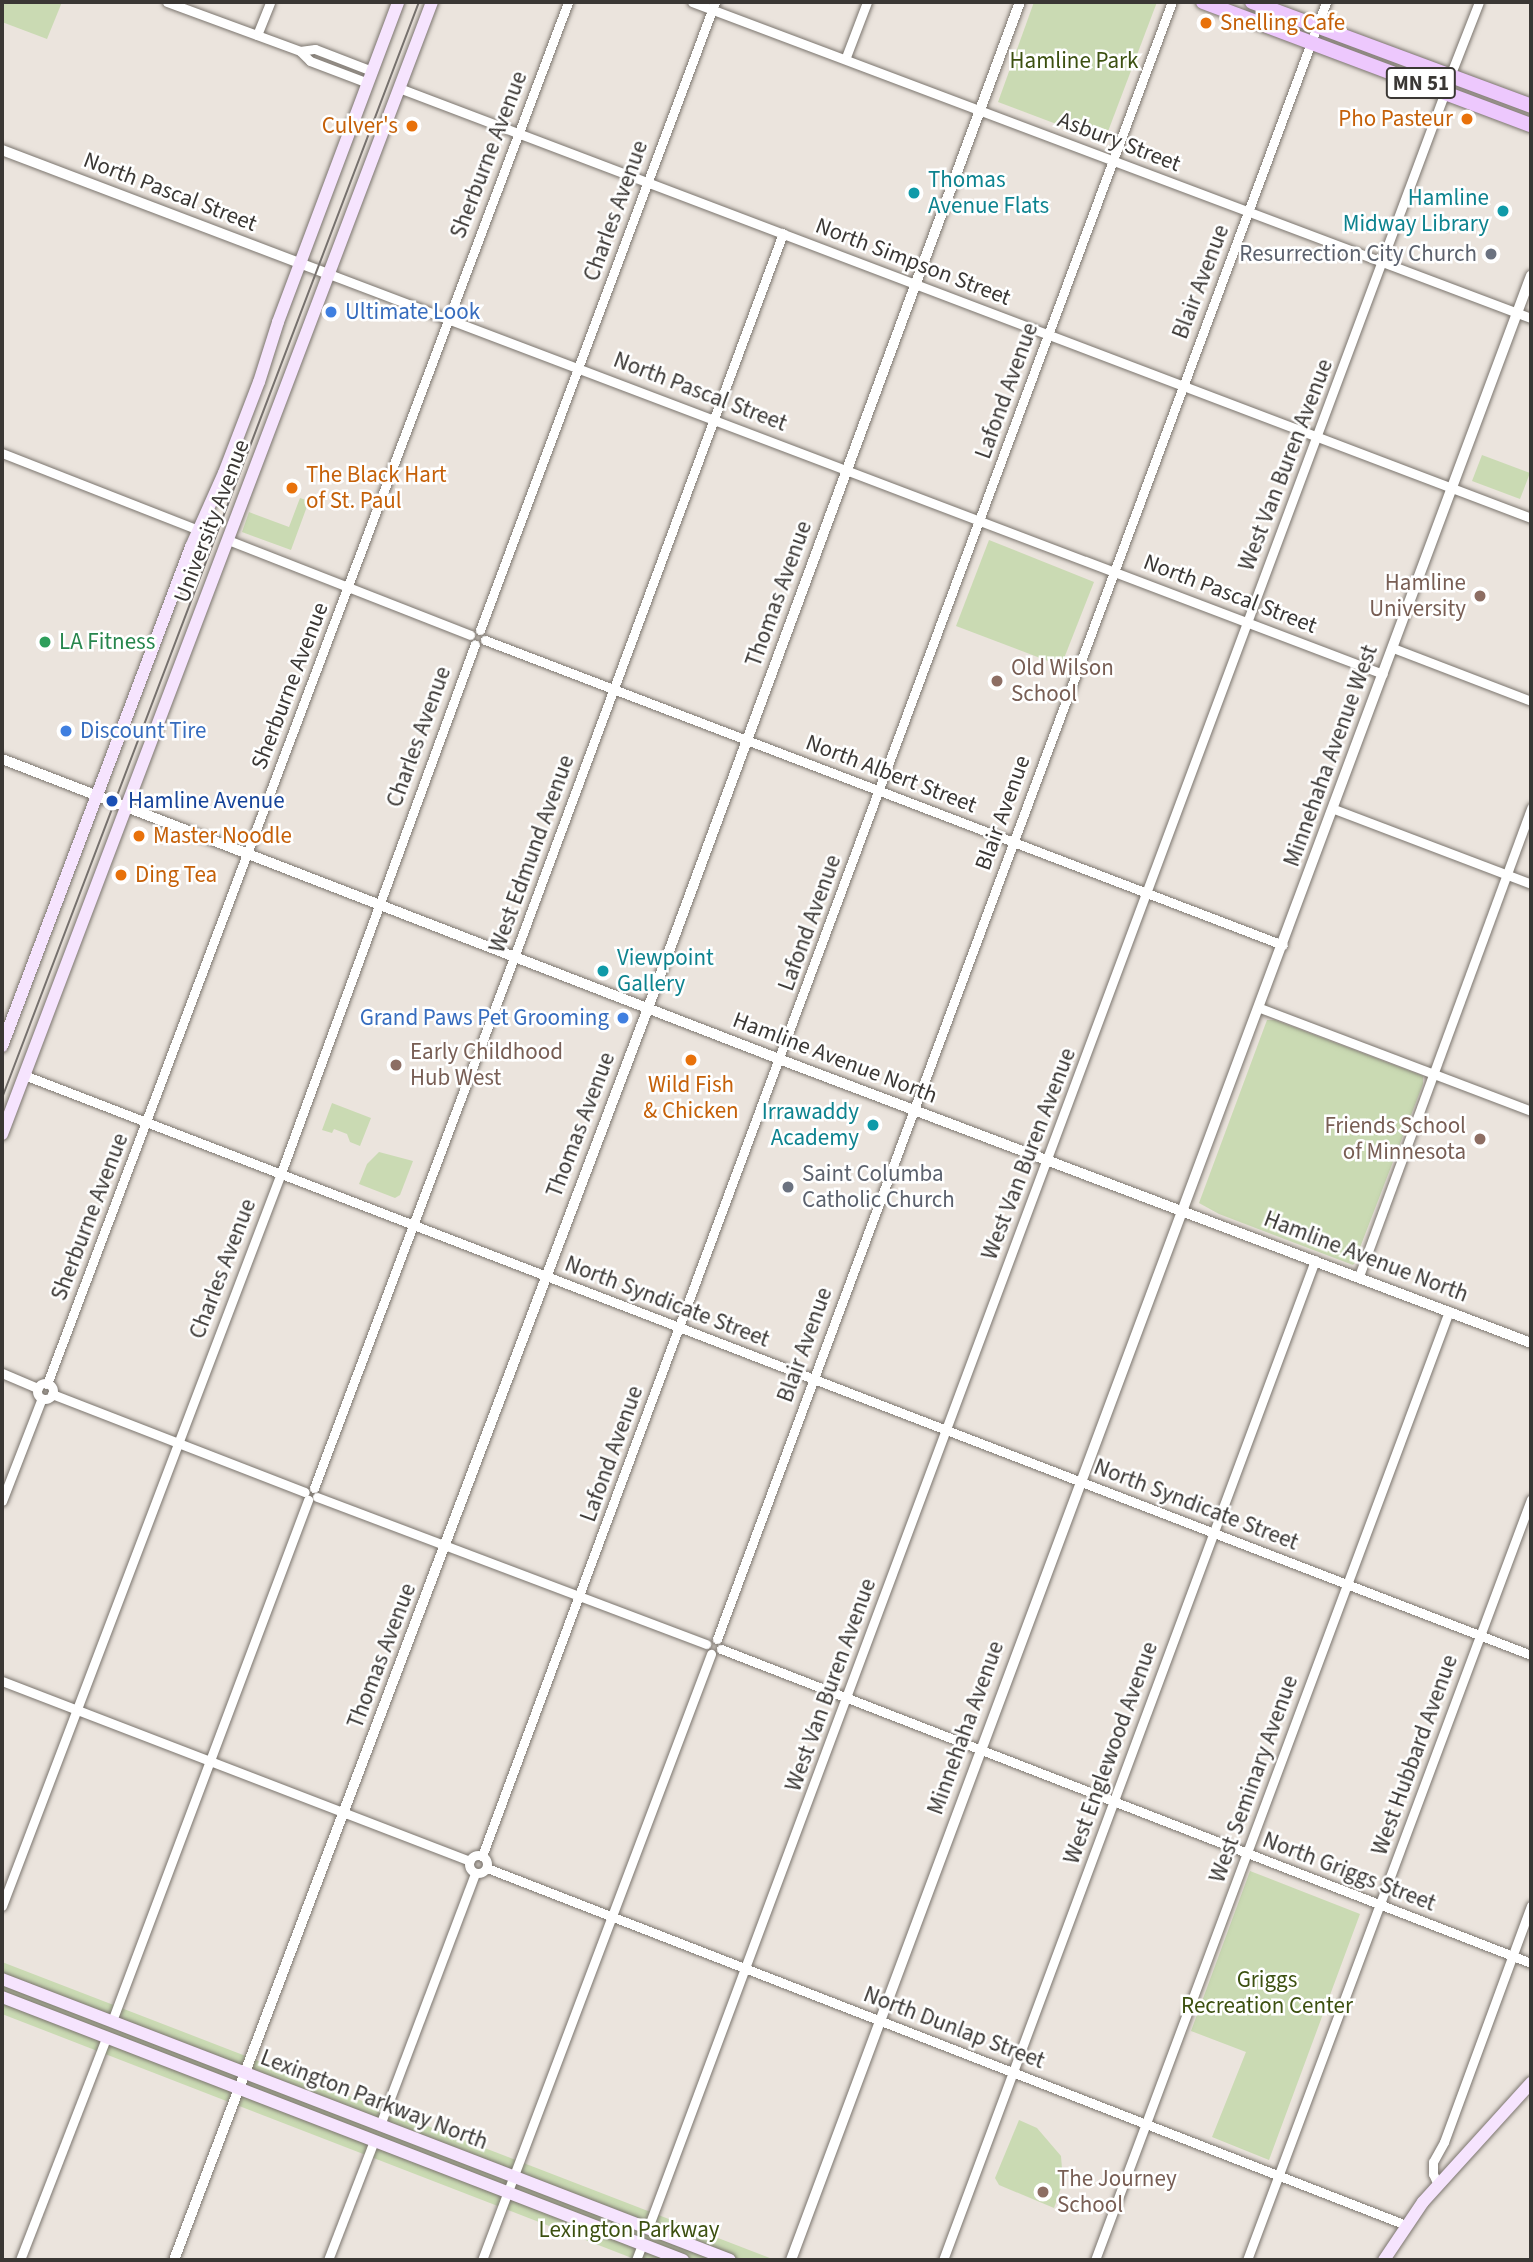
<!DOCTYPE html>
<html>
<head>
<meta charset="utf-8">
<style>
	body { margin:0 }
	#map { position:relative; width:1533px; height:2262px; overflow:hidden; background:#ebe4dd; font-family:"Source Sans 3",sans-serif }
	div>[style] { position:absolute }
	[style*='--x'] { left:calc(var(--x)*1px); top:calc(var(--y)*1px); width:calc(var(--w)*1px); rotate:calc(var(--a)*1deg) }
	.green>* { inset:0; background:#cadab3 }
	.roads { filter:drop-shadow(0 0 2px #7b756e) drop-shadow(0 0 2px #7b756e) }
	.minor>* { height:9px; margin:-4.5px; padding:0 4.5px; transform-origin:4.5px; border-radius:4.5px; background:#fff }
	.minor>.ring { margin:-4.5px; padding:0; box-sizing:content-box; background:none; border:9px solid #fff; border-radius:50% }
	.tertiary>* { height:10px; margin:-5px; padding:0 5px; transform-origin:5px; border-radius:5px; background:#fff }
	.secondary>* { height:12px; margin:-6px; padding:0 6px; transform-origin:6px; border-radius:6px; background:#f6e4fe }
	.primary>* { height:14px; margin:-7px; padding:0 7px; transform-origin:7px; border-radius:7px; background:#edc8fd }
	.tram>* { height:2px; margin:-1px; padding:0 1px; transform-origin:1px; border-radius:1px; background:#76716d }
	.dots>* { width:19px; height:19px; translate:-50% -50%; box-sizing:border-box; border:4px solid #fff; border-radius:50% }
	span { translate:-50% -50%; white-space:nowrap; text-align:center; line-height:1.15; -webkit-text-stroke:5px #fff; paint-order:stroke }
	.shield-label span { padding:2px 5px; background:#fff; border:2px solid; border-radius:5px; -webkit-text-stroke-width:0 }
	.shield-label { font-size:21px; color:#3a3734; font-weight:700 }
	.food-label { font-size:23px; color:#c56008 }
	.left { translate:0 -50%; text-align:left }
	.right { translate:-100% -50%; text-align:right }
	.park-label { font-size:23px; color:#3c5010 }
	.street-label { font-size:23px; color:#3a3734 }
	.culture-label { font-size:23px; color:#0d838f }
	.worship-label { font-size:23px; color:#5b616d }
	.shop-label { font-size:23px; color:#366cbe }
	.education-label { font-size:23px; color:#785e54 }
	.leisure-label { font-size:23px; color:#27864d }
	.transit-label { font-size:23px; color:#164399 }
	.frame { position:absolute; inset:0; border:4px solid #3a3734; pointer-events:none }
</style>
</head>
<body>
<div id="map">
	<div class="green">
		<i style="clip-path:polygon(3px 2px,62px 2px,47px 39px,2px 22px)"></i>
		<i style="clip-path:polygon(1034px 2px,1157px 2px,1104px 142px,998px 102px)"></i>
		<i style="clip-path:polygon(1482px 455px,1530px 473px,1520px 499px,1472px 481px)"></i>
		<i style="clip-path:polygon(300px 498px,309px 501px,291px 550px,242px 532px,249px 512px,289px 527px)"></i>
		<i style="clip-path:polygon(989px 540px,1094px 582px,1061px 666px,956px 626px)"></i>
		<i style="clip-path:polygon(1267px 1020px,1275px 1020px,1423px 1076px,1423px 1084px,1359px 1250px,1359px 1258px,1353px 1265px,1219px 1214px,1199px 1203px)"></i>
		<i style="clip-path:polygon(332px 1103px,371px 1118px,360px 1146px,350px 1142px,347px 1134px,334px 1129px,332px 1133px,322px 1130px)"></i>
		<i style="clip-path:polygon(379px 1152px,413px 1161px,400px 1195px,395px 1198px,359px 1184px,367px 1164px)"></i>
		<i style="clip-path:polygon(1250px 1871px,1360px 1914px,1269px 2160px,1212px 2137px,1246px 2052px,1191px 2031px)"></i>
		<i style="clip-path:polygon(2px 1962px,775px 2260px,637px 2260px,2px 2014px)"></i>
		<i style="clip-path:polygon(1019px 2120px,1037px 2128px,1061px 2156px,1063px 2182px,1054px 2208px,999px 2185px,995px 2178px)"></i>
	</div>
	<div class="roads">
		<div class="minor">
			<i style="--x:167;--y:2;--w:142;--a:20.2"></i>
			<i style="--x:300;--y:51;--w:14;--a:45"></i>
			<i style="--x:310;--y:61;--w:62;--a:20.8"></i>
			<i style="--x:692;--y:2;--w:897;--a:20.64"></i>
			<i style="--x:257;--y:35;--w:35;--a:-68"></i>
			<i style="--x:300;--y:51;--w:15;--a:-8"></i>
			<i style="--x:315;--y:49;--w:61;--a:21.1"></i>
			<i style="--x:846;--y:57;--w:59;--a:-69.1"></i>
			<i style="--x:1450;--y:76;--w:79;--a:-68.6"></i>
			<i style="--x:399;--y:88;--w:1211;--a:20.8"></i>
			<i style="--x:329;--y:274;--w:1127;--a:20.78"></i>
			<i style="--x:2;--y:453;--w:211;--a:21.4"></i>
			<i style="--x:228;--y:540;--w:260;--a:21.4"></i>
			<i style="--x:480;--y:630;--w:671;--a:-69.48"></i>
			<i style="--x:485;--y:640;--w:854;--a:20.92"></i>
			<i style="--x:1393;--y:648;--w:148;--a:21"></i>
			<i style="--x:1334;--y:809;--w:211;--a:20.8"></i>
			<i style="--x:1260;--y:1008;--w:290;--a:20.8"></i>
			<i style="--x:24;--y:1075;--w:1615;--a:21.05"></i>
			<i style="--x:1359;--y:1276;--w:499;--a:-69.8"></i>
			<i style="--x:2;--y:1373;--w:39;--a:23"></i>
			<i class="ring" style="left:37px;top:1383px;width:7px;height:7px"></i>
			<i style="--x:47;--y:1384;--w:1477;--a:-69.34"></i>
			<i style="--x:52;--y:1394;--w:271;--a:21.2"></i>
			<i style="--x:314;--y:1488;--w:556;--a:-69.35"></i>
			<i style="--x:510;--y:968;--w:784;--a:-69.62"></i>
			<i style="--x:317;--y:1497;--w:416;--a:20.7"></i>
			<i style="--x:2;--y:1501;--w:110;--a:-68.8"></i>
			<i style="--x:717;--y:1639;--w:1747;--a:-69.59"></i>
			<i style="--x:721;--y:1649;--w:869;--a:21.19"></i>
			<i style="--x:2;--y:1681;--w:501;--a:21.04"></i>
			<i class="ring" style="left:469px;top:1855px;width:9px;height:9px"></i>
			<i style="--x:482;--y:1856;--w:1978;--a:-69.59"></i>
			<i style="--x:487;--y:1868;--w:986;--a:21.23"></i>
			<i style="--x:2;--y:1906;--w:784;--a:-69.16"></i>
			<i style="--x:281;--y:1173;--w:563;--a:-69.86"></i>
			<i style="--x:112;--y:2021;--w:557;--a:-69.38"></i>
			<i style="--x:380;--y:2125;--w:269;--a:-69.3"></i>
			<i style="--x:1438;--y:2185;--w:12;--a:-114"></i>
			<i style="--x:1433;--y:2174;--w:12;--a:-90"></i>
			<i style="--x:1433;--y:2162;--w:23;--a:-61"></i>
			<i style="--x:1444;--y:2142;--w:252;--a:-69.8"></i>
			<i style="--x:648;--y:2228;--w:2280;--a:-69.54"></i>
			<i style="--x:20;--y:2260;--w:238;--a:-68.8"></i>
			<i style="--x:328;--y:2260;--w:128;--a:-68.9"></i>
			<i style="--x:482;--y:2260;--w:648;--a:-69.3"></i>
			<i style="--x:636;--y:2260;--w:17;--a:-69"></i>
			<i style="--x:943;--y:2260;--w:1067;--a:-69.59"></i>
			<i style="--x:1095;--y:2260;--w:1013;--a:-69.54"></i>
			<i style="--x:1247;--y:2260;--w:812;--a:-69.53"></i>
		</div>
		<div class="tertiary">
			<i style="--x:2;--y:150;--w:350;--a:20.8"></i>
			<i style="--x:2;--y:759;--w:847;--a:21.11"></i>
			<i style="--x:792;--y:1064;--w:790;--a:20.68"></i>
			<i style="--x:174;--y:2260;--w:1339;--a:-69.26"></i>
			<i style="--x:648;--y:1008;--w:1073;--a:-69.71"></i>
			<i style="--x:791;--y:2260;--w:2118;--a:-69.55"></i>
		</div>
		<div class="secondary">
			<i style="--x:2;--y:1046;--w:534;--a:-69.26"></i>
			<i style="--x:191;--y:547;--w:81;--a:-66"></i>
			<i style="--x:224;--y:473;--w:97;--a:-69"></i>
			<i style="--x:259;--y:382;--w:63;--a:-72.4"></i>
			<i style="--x:278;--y:322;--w:342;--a:-69.4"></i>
			<i style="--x:2;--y:1134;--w:1211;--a:-69.2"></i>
			<i style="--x:2;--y:1979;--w:780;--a:21.11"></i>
			<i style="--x:2;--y:1997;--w:730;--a:21.12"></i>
			<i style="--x:1384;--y:2260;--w:70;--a:-56.1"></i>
			<i style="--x:1423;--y:2202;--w:161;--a:-47.8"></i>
		</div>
		<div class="primary">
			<i style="--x:1203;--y:2;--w:350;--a:20.6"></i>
			<i style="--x:1252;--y:2;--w:298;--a:20.4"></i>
		</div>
	</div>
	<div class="tram">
		<i style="--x:2;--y:1098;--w:1173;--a:-69.17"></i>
	</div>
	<div class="dots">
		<i style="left:1206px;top:23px;background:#e8710a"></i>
		<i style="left:1467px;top:119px;background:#e8710a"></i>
		<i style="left:412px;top:126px;background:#e8710a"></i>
		<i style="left:914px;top:193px;background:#0f9aa8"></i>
		<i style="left:1503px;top:211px;background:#0f9aa8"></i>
		<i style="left:1491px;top:254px;background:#6b7280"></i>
		<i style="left:331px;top:312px;background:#3f7fe0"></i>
		<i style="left:292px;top:488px;background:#e8710a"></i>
		<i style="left:1480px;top:596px;background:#8d6e63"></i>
		<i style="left:45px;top:642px;background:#2e9e5b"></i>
		<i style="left:997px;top:681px;background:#8d6e63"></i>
		<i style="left:66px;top:731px;background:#3f7fe0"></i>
		<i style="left:112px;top:801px;background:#1a4fb4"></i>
		<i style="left:139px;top:836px;background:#e8710a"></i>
		<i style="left:121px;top:875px;background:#e8710a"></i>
		<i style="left:603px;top:971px;background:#0f9aa8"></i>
		<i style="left:623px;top:1018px;background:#3f7fe0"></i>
		<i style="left:691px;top:1060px;background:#e8710a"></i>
		<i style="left:396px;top:1065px;background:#8d6e63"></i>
		<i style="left:873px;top:1125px;background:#0f9aa8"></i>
		<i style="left:1480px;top:1139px;background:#8d6e63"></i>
		<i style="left:788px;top:1187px;background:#6b7280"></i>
		<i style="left:1043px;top:2192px;background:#8d6e63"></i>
	</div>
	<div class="shield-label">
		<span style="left:1421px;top:83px">MN 51</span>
	</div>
	<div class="food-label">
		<span class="left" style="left:1220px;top:23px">Snelling Cafe</span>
		<span class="right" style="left:1453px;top:119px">Pho Pasteur</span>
		<span class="right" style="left:398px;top:126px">Culver's</span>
		<span class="left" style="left:306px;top:488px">The Black Hart<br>of St. Paul</span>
		<span class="left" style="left:153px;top:836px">Master Noodle</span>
		<span class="left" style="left:135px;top:875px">Ding Tea</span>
		<span style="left:691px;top:1098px">Wild Fish<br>&amp; Chicken</span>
	</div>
	<div class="park-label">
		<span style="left:1074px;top:61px">Hamline Park</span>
		<span style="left:1267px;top:1993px">Griggs<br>Recreation Center</span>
		<span style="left:629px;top:2230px">Lexington Parkway</span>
	</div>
	<div class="street-label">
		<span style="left:1119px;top:142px;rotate:21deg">Asbury Street</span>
		<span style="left:489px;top:155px;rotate:-69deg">Sherburne Avenue</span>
		<span style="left:170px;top:192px;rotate:21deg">North Pascal Street</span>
		<span style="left:616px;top:211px;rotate:-70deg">Charles Avenue</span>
		<span style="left:913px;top:262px;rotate:21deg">North Simpson Street</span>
		<span style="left:1201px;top:282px;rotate:-69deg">Blair Avenue</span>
		<span style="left:1007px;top:391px;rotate:-70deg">Lafond Avenue</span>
		<span style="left:700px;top:392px;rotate:21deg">North Pascal Street</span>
		<span style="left:1286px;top:465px;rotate:-69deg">West Van Buren Avenue</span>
		<span style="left:212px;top:521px;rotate:-69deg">University Avenue</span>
		<span style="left:779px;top:594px;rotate:-70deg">Thomas Avenue</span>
		<span style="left:1230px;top:594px;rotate:21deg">North Pascal Street</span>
		<span style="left:290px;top:686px;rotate:-69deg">Sherburne Avenue</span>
		<span style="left:419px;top:737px;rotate:-70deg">Charles Avenue</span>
		<span style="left:1331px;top:756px;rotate:-70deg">Minnehaha Avenue West</span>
		<span style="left:891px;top:774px;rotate:21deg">North Albert Street</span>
		<span style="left:1003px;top:813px;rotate:-70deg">Blair Avenue</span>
		<span style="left:532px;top:854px;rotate:-70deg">West Edmund Avenue</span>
		<span style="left:810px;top:923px;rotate:-70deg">Lafond Avenue</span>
		<span style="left:835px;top:1058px;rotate:21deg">Hamline Avenue North</span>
		<span style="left:581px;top:1125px;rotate:-69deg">Thomas Avenue</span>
		<span style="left:1029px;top:1154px;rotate:-69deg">West Van Buren Avenue</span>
		<span style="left:90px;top:1217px;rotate:-69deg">Sherburne Avenue</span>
		<span style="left:1366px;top:1257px;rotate:21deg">Hamline Avenue North</span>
		<span style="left:223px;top:1269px;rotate:-69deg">Charles Avenue</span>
		<span style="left:667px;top:1302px;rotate:21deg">North Syndicate Street</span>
		<span style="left:805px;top:1345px;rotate:-70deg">Blair Avenue</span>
		<span style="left:612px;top:1454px;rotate:-70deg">Lafond Avenue</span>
		<span style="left:1196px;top:1505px;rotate:21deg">North Syndicate Street</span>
		<span style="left:382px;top:1656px;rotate:-69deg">Thomas Avenue</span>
		<span style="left:831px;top:1685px;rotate:-70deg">West Van Buren Avenue</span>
		<span style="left:966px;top:1728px;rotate:-70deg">Minnehaha Avenue</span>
		<span style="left:1111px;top:1753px;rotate:-70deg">West Englewood Avenue</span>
		<span style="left:1415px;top:1755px;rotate:-70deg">West Hubbard Avenue</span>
		<span style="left:1254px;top:1779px;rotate:-70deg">West Seminary Avenue</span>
		<span style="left:1349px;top:1872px;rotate:21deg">North Griggs Street</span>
		<span style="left:954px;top:2028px;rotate:21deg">North Dunlap Street</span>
		<span style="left:374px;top:2100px;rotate:21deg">Lexington Parkway North</span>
	</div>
	<div class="culture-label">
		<span class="left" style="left:928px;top:193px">Thomas<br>Avenue Flats</span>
		<span class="right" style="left:1489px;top:211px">Hamline<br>Midway Library</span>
		<span class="left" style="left:617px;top:971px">Viewpoint<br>Gallery</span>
		<span class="right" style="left:859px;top:1125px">Irrawaddy<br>Academy</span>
	</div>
	<div class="worship-label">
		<span class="right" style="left:1477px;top:254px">Resurrection City Church</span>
		<span class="left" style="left:802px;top:1187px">Saint Columba<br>Catholic Church</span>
	</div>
	<div class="shop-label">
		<span class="left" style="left:345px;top:312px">Ultimate Look</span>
		<span class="left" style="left:80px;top:731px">Discount Tire</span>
		<span class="right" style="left:609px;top:1018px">Grand Paws Pet Grooming</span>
	</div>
	<div class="education-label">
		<span class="right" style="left:1466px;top:596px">Hamline<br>University</span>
		<span class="left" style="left:1011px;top:681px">Old Wilson<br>School</span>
		<span class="left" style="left:410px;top:1065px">Early Childhood<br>Hub West</span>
		<span class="right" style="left:1466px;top:1139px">Friends School<br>of Minnesota</span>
		<span class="left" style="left:1057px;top:2192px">The Journey<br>School</span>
	</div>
	<div class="leisure-label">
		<span class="left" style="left:59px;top:642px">LA Fitness</span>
	</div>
	<div class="transit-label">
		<span class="left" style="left:128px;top:801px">Hamline Avenue</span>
	</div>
	<div class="frame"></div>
</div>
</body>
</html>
